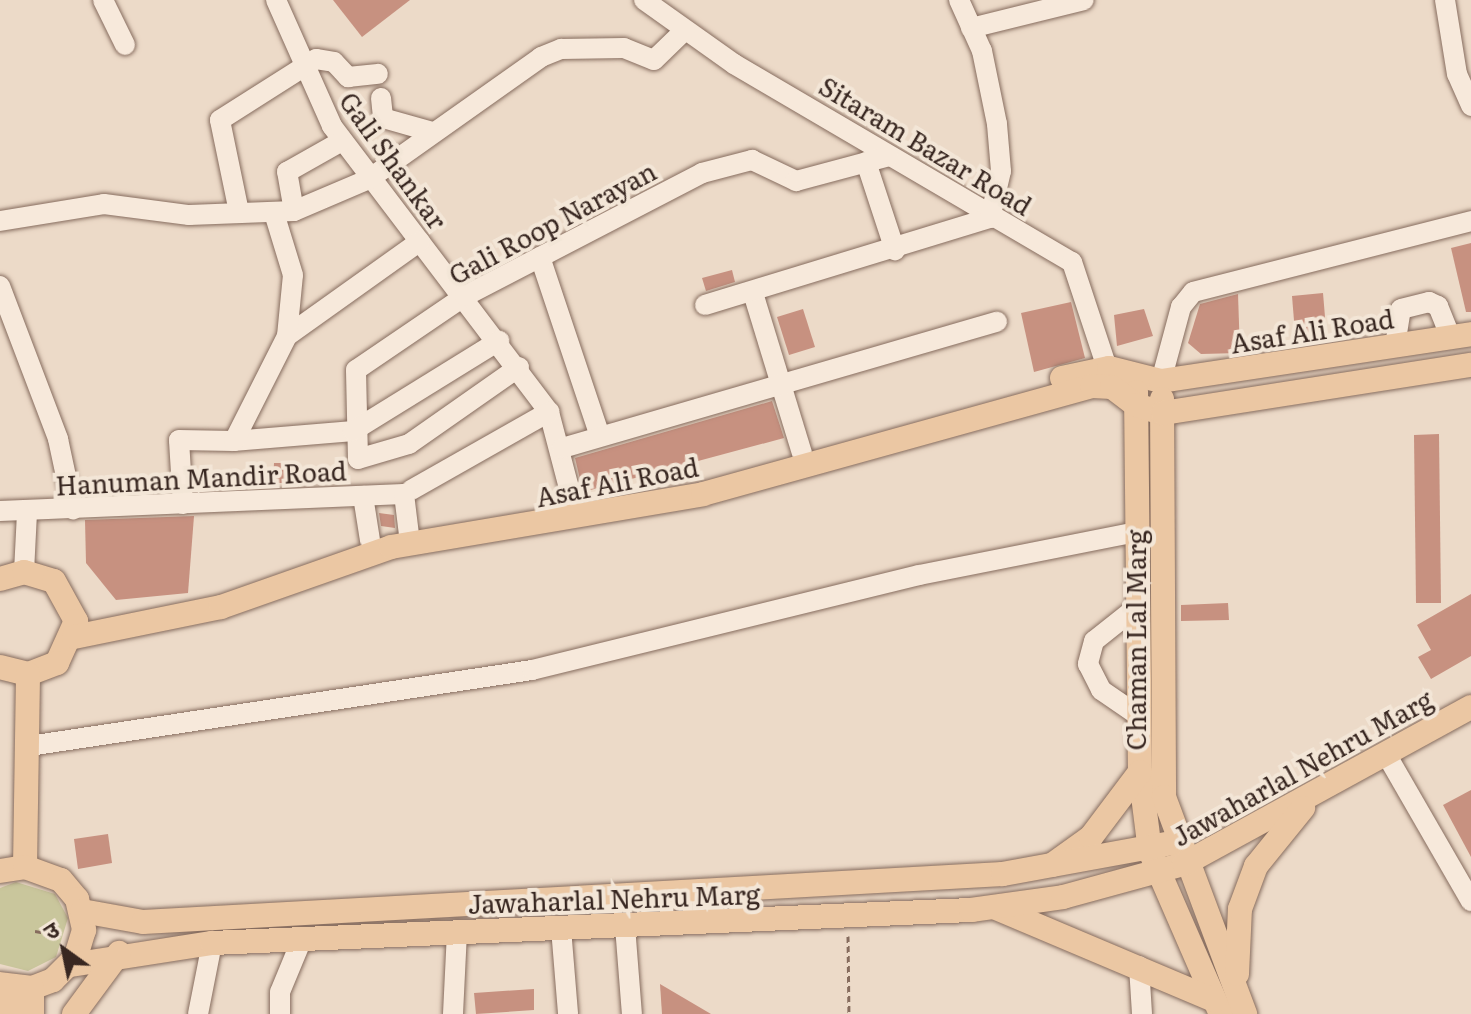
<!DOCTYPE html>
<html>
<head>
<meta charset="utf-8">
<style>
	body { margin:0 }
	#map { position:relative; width:1471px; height:1014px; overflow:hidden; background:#ecdac8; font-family:Literata,"Noto Sans Devanagari",serif }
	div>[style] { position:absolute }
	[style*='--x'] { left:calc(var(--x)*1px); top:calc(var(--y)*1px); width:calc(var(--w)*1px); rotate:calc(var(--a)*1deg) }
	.green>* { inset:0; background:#c9c69c }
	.building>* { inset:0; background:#c79180 }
	.path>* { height:3px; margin-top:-1.5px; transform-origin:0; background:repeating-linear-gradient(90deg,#866c5e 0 6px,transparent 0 10px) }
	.roads { filter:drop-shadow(0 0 2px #866c5e) drop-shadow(0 0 2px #866c5e) }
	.minor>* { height:20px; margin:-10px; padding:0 10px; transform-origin:10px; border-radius:10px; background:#f7e9db }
	.major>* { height:24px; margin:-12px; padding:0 12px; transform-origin:12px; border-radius:12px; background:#ebc7a3 }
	span { translate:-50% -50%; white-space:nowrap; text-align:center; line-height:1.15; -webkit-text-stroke:8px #f3e6d7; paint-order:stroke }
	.street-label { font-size:26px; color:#382721 }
	.north { position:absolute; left:24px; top:910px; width:80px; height:80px; -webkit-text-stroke:6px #f3e6d7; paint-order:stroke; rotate:327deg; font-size:22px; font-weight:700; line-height:32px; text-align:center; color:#382721 }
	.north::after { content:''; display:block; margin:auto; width:28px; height:36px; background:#382721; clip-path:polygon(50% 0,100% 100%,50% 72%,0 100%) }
</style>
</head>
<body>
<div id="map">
	<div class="green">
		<i style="clip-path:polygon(16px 882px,55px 894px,68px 918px,56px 957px,28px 971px,0 964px,0 888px)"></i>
	</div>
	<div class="building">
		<i style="clip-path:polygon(333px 0,410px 0,362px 37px)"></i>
		<i style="clip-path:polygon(614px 191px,620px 201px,601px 211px,596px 203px)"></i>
		<i style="clip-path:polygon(1471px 243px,1471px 312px,1466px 312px,1451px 248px)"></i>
		<i style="clip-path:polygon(732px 270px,735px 282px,706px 291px,702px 278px)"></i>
		<i style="clip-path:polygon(1323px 293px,1327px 341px,1296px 345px,1292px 296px)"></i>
		<i style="clip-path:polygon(1238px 294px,1240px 353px,1201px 354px,1188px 343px,1200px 304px)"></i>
		<i style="clip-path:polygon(1071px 302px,1085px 358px,1034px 372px,1021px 313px)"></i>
		<i style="clip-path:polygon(803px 309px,815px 347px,789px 355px,777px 317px)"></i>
		<i style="clip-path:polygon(1144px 309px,1153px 336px,1117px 346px,1114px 315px)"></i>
		<i style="clip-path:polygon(772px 401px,784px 438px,583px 492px,575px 458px)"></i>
		<i style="clip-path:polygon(1439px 434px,1441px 603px,1416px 603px,1414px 435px)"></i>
		<i style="clip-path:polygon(274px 463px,290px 463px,289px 483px,273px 483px)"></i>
		<i style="clip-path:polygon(379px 513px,394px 515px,395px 528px,381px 526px)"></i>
		<i style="clip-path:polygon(194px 516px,188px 593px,116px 600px,86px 563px,85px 520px)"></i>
		<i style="clip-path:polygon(1471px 594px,1471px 656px,1431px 679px,1418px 657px,1431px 650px,1417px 625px)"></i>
		<i style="clip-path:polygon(1228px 603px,1229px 620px,1181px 621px,1181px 605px)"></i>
		<i style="clip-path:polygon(1471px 790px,1471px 857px,1443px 805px)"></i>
		<i style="clip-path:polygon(108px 834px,112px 863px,78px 869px,74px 839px)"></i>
		<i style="clip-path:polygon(660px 984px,711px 1014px,662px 1014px)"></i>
		<i style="clip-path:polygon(534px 989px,534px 1010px,476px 1014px,474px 993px)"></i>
	</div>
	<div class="path">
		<i style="--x:35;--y:931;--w:28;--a:10"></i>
		<i style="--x:848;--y:936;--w:78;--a:89.3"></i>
	</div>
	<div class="roads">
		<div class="minor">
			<i style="--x:103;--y:0;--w:50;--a:63.9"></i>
			<i style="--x:276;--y:0;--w:138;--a:66"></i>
			<i style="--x:332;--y:126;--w:359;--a:52.8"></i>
			<i style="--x:549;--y:412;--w:98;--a:75.3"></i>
			<i style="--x:644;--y:0;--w:110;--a:35.4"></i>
			<i style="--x:734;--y:64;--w:392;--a:30.4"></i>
			<i style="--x:1072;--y:262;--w:124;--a:71.7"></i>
			<i style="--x:1445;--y:0;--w:75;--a:80.8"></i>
			<i style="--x:1457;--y:74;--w:35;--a:66"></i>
			<i style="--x:971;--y:28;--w:116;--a:-13.9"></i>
			<i style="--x:381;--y:98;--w:20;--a:84"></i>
			<i style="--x:383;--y:118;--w:51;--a:15.9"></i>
			<i style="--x:866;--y:162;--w:93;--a:71.8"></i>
			<i style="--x:294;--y:211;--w:40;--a:-100"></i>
			<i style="--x:287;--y:172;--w:63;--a:-29.4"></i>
			<i style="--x:239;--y:212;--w:94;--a:-101.7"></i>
			<i style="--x:220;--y:120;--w:114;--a:-32.4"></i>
			<i style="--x:316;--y:59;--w:18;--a:9"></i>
			<i style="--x:334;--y:62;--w:21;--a:47"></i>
			<i style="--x:348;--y:77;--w:30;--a:-6"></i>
			<i style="--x:0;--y:221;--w:105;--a:-9.3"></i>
			<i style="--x:104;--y:204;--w:86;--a:7.4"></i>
			<i style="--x:189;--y:215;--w:105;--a:-2.2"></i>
			<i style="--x:294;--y:211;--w:82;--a:-23.1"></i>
			<i style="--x:369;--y:179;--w:211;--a:-35.3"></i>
			<i style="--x:541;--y:57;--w:22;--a:-22"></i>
			<i style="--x:561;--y:49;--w:63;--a:-0.9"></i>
			<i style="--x:624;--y:48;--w:32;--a:22"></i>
			<i style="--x:654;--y:60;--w:43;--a:-44.1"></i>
			<i style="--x:540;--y:257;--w:189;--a:71.5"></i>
			<i style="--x:0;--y:286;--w:164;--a:69.2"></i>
			<i style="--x:58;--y:439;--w:72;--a:77.9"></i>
			<i style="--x:753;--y:293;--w:167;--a:73"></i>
			<i style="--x:705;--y:305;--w:298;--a:-17"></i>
			<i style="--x:990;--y:218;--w:48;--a:-76.8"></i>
			<i style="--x:1001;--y:171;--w:47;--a:-94.9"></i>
			<i style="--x:997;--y:124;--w:75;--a:-101.6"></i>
			<i style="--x:982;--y:51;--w:56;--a:-114.3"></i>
			<i style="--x:287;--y:336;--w:163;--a:-35.5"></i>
			<i style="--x:1395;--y:346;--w:37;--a:-81"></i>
			<i style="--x:1401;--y:309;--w:29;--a:-14"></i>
			<i style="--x:1429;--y:302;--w:10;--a:24"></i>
			<i style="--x:1438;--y:306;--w:35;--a:68"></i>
			<i style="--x:519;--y:367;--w:134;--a:145"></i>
			<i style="--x:409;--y:444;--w:53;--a:163.6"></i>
			<i style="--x:358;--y:459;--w:89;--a:-91.3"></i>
			<i style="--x:356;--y:370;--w:132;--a:-34.2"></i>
			<i style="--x:465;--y:296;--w:267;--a:-27.4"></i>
			<i style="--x:702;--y:173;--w:52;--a:-14.6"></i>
			<i style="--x:752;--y:160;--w:49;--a:25.5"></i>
			<i style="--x:796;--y:181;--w:96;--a:-15"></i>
			<i style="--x:1161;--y:381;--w:77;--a:-74.9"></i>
			<i style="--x:1181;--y:307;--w:19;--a:-51"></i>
			<i style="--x:1193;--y:292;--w:287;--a:-14.3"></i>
			<i style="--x:234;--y:441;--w:119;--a:-4.8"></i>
			<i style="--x:353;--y:431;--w:172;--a:-31.7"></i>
			<i style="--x:562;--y:448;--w:453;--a:-16.2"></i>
			<i style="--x:411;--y:490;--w:159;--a:-29.5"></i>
			<i style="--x:363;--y:496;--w:45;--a:81"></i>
			<i style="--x:183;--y:504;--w:64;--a:-93.6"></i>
			<i style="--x:179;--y:440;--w:55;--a:1"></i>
			<i style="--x:234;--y:441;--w:118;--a:-63.2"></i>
			<i style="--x:287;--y:336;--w:61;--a:-84.4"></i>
			<i style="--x:293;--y:275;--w:65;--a:-107"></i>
			<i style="--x:0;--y:511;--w:404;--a:-2.4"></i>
			<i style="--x:404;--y:494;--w:39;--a:83"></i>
			<i style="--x:24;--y:572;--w:60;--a:-87.1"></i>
			<i style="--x:1138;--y:606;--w:56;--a:141.5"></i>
			<i style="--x:1094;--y:641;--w:24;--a:105"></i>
			<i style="--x:1088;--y:664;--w:29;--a:63"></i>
			<i style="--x:1101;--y:690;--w:46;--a:34.4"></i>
			<i style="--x:29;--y:746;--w:509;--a:-8.59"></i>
			<i style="--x:532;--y:670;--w:398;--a:-13.8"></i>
			<i style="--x:919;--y:575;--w:222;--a:-11.2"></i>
			<i style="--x:1386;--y:754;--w:170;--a:60"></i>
			<i style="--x:625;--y:926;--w:88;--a:85.5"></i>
			<i style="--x:561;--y:928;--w:86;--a:85.3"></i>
			<i style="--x:1139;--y:966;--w:48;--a:86.4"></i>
			<i style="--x:198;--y:1014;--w:72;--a:-78.8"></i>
			<i style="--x:280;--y:1014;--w:22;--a:-90"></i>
			<i style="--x:280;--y:992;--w:57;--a:-67.5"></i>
			<i style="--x:453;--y:1014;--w:81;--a:-87.2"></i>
		</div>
		<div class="major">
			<i style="--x:1062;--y:378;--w:48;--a:-12"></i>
			<i style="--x:1109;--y:368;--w:54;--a:14"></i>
			<i style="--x:1161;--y:381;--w:314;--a:-8.6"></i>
			<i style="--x:1136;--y:392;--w:380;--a:89.4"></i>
			<i style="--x:1140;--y:772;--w:80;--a:82.8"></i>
			<i style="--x:1150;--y:851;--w:178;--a:66.5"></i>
			<i style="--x:1162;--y:399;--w:398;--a:89.7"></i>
			<i style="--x:1164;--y:797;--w:232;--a:69.5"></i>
			<i style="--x:0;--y:579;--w:25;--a:-16"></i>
			<i style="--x:24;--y:572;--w:31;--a:17"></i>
			<i style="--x:54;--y:581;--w:46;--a:61.2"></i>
			<i style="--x:76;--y:621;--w:46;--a:114.3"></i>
			<i style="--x:57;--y:663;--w:31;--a:159"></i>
			<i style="--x:28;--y:674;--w:29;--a:-166"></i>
			<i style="--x:74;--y:637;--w:150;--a:-11.5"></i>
			<i style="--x:221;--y:607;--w:180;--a:-19.4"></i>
			<i style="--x:391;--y:547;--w:316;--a:-9.6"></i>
			<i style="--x:703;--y:494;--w:404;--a:-15.5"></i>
			<i style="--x:1092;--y:386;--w:20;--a:3"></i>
			<i style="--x:1112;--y:387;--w:30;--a:37"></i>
			<i style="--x:1136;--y:405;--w:28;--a:17"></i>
			<i style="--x:1163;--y:413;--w:312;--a:-8.9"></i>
			<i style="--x:1052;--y:865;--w:48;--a:-35.7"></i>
			<i style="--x:1091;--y:837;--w:81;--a:-53"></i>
			<i style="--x:25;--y:867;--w:193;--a:-89.1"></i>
			<i style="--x:0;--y:871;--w:25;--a:-9"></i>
			<i style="--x:25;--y:867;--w:38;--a:20"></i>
			<i style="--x:61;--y:880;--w:25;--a:50"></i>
			<i style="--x:77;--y:899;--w:32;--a:77"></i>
			<i style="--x:84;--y:930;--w:28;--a:107"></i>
			<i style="--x:76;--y:957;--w:33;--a:135"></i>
			<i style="--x:53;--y:980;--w:22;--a:159"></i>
			<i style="--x:32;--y:988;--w:32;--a:-173"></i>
			<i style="--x:996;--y:908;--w:237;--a:22.9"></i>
			<i style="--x:82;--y:911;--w:62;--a:10.2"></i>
			<i style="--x:143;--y:922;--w:861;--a:-3.19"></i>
			<i style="--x:1003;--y:874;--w:177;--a:-10.4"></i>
			<i style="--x:71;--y:965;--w:143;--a:-8.9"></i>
			<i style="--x:212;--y:943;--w:760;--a:-2.49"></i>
			<i style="--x:971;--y:910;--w:93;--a:-8"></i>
			<i style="--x:1063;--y:897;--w:125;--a:-15.3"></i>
			<i style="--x:1184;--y:864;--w:327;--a:-28.7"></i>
			<i style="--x:1237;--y:974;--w:65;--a:-87.4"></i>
			<i style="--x:1240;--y:909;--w:46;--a:-69.6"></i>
			<i style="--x:1256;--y:866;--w:75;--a:-51"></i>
			<i style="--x:10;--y:987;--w:27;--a:90"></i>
			<i style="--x:32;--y:988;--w:26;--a:90"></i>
			<i style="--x:74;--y:1014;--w:76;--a:-53.6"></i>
		</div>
	</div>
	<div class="street-label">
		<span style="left:926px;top:145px;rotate:31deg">Sitaram Bazar Road</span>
		<span style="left:394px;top:160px;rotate:54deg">Gali Shankar</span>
		<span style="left:552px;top:222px;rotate:-28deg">Gali Roop Narayan</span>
		<span style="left:1312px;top:330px;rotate:-9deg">Asaf Ali Road</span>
		<span style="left:201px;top:477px;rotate:-3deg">Hanuman Mandir Road</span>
		<span style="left:617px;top:481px;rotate:-11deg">Asaf Ali Road</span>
		<span style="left:1135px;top:640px;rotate:-90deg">Chaman Lal Marg</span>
		<span style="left:1302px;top:767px;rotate:-29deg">Jawaharlal Nehru Marg</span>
		<span style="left:614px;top:898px;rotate:-2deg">Jawaharlal Nehru Marg</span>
	</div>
	<div class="north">उ</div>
</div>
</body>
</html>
